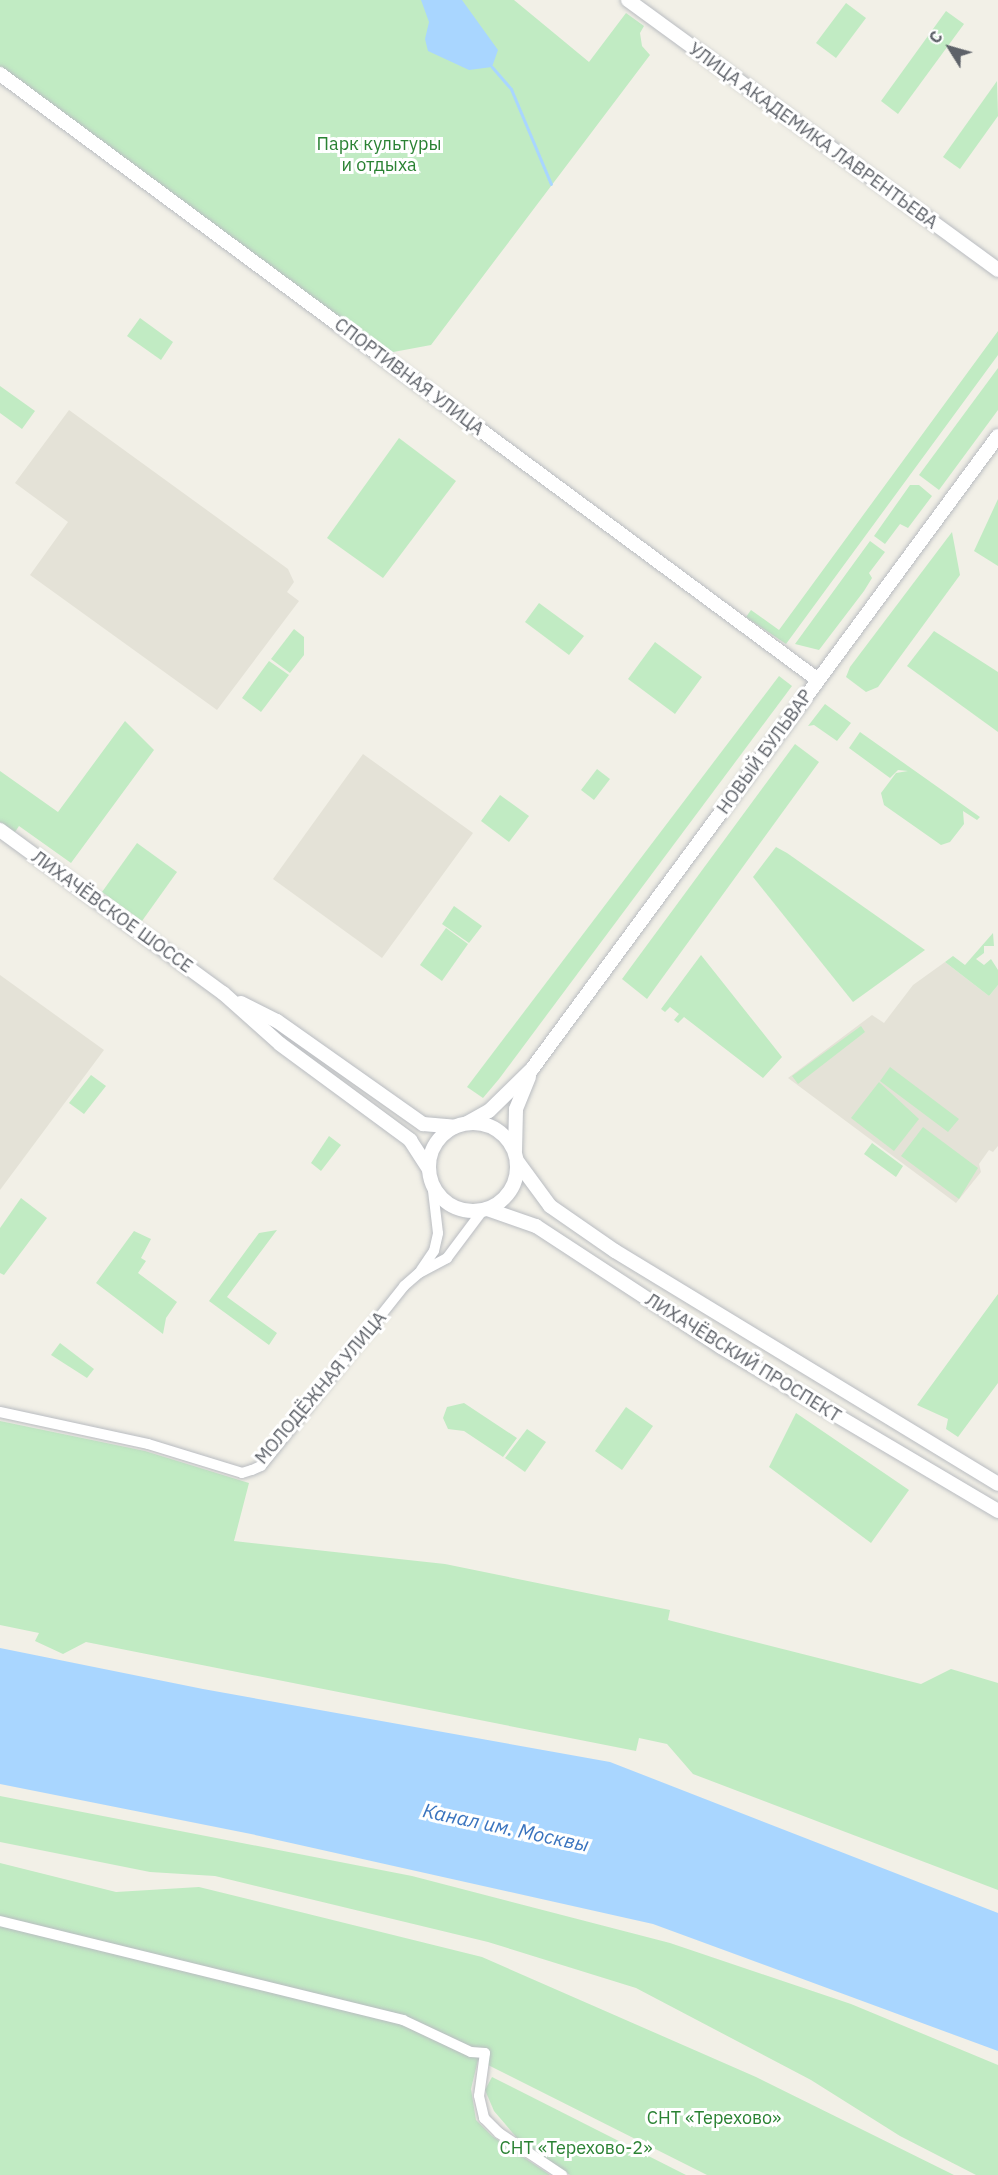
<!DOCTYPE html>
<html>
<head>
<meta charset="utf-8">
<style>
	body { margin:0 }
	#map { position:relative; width:998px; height:2175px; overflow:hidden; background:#f2f0e7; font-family:"IBM Plex Sans",sans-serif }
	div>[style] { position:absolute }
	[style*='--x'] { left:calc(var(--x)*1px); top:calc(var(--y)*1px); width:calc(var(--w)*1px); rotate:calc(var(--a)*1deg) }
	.education>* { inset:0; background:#e4e2d7 }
	.green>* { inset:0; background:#c1ebc3 }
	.water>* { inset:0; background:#a9d6ff }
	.stream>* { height:3px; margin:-1.5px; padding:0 1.5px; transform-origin:1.5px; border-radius:1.5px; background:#a9d6ff }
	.roads { filter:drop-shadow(0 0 2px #b9bcc1) drop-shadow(0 0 2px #b9bcc1) }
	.street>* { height:10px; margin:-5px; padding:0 5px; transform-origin:5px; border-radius:5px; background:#fff }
	.secondary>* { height:14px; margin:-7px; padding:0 7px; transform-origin:7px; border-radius:7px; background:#fff }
	.secondary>.ring { margin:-7px; padding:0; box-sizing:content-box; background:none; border:14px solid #fff; border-radius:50% }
	span { translate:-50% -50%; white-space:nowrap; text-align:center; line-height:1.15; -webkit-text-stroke:6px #fff; paint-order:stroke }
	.street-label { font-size:18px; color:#5e6269 }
	.park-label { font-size:18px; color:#2a8233 }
	.water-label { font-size:20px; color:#3973be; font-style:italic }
	.north { position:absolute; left:920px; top:18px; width:60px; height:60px; -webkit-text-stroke:4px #fff; paint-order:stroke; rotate:307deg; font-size:16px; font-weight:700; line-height:24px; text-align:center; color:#5e6269 }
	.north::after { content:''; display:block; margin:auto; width:21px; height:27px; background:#5e6269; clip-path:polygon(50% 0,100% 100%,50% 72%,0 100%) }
</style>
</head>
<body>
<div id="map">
	<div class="education">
		<i style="clip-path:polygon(69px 410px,288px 569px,294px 582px,287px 592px,299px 601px,217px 710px,30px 575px,68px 522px,15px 483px)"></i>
		<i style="clip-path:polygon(363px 754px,473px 833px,382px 958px,273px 879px)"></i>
		<i style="clip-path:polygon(945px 962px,989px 996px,998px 985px,998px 1146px,993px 1152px,989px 1150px,979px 1164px,981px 1172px,956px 1203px,788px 1078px,872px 1015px,884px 1023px,913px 985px)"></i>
		<i style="clip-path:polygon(0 975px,104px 1050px,0 1190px)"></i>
	</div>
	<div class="green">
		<i style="clip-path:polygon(0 0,514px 0,589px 62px,626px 13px,644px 26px,640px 33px,642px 46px,650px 55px,431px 345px,388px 353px,0 67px)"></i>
		<i style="clip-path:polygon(846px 3px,866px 18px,836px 58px,816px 43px)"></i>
		<i style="clip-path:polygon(946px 11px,964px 24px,898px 114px,881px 101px)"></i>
		<i style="clip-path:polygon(997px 81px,998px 116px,960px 169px,943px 157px)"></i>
		<i style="clip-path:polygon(140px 318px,173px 342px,161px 360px,127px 336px)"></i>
		<i style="clip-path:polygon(998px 331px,998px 355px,786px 644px,746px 617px,751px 610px,779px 630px)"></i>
		<i style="clip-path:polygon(998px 368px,998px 410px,939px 490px,919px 475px)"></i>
		<i style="clip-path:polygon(0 386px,35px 411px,22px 429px,0 413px)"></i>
		<i style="clip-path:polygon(399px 438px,456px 481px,383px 578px,327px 538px)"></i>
		<i style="clip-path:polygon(910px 485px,919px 485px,932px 496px,908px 528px,900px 524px,885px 544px,874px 536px)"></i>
		<i style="clip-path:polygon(998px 499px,998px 566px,974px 551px)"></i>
		<i style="clip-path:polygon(952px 532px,960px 575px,878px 687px,866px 692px,846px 677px,850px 667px)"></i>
		<i style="clip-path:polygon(870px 541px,885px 552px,869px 573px,872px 578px,864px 591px,819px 650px,795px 644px)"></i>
		<i style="clip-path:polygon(539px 603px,584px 636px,569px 655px,525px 622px)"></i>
		<i style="clip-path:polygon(294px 629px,304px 637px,304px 655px,290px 673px,271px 659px)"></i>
		<i style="clip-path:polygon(934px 631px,998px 672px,998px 732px,907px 666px)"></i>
		<i style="clip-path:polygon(655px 642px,702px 677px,675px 714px,628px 679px)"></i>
		<i style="clip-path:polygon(269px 661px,289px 675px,261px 712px,242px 698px)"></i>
		<i style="clip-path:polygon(779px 676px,792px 686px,499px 1079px,483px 1098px,467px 1087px)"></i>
		<i style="clip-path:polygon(825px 704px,851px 723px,837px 741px,814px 725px,808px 726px)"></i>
		<i style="clip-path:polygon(125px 721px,154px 750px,71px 863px,19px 826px,15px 832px,0 822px,0 771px,58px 812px)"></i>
		<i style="clip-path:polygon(860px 732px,980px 817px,977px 820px,963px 811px,964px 824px,950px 842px,941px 845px,884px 805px,881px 793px,896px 773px,908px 771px,898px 770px,890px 778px,849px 748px)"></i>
		<i style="clip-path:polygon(795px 744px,819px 762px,647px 999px,622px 979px)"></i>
		<i style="clip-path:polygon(597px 769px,610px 779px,594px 800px,581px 790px)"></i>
		<i style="clip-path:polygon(500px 795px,529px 816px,509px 842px,481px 821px)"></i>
		<i style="clip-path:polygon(137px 843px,177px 872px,142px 921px,102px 892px)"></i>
		<i style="clip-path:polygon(776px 847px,787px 853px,925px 950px,853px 1002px,753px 877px)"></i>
		<i style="clip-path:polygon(454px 906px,482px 926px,469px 943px,442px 924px)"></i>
		<i style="clip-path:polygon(446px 928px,468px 944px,442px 981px,420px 965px)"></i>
		<i style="clip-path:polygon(993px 933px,994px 946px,984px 946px,984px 953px,976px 959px,984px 965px,991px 959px,998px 970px,998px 985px,989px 996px,945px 962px,953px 956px,965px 965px)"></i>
		<i style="clip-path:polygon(701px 955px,782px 1057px,763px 1078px,684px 1017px,678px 1023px,674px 1020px,679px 1014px,670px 1007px,665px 1012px,661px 1009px)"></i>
		<i style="clip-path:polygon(861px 1026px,865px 1032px,798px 1084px,792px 1076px)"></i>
		<i style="clip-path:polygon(890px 1067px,959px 1119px,948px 1132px,880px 1081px)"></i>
		<i style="clip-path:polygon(91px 1075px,106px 1086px,84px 1114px,69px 1103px)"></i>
		<i style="clip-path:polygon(879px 1082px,919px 1119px,894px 1151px,851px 1118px)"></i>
		<i style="clip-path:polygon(923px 1127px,978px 1168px,959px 1199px,901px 1156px)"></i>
		<i style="clip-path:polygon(329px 1136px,341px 1145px,321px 1171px,311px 1163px)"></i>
		<i style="clip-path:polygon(872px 1143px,903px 1166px,896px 1177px,864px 1154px)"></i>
		<i style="clip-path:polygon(21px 1198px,47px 1218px,4px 1275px,0 1273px,0 1228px)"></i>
		<i style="clip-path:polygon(277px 1230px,227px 1297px,277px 1333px,269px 1345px,209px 1301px,259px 1233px)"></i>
		<i style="clip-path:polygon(134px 1231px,151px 1239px,141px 1258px,146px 1261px,138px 1273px,177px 1302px,166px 1318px,163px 1334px,96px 1283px)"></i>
		<i style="clip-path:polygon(998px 1294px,998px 1383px,958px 1437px,946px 1429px,948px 1419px,917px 1405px)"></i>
		<i style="clip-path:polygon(60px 1343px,94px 1369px,87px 1378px,51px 1355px)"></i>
		<i style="clip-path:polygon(464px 1403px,517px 1438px,503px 1457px,464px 1431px,448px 1429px,443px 1418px,447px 1407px)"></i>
		<i style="clip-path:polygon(626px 1407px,653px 1426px,622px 1470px,595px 1451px)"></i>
		<i style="clip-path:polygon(796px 1413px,909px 1490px,871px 1543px,769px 1467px)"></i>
		<i style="clip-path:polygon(0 1421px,145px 1451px,249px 1483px,234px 1541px,445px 1564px,670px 1610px,668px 1620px,921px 1684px,951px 1669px,998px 1683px,998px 1890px,693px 1774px,667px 1744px,639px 1738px,636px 1751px,86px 1642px,63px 1654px,35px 1641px,39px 1633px,0 1625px)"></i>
		<i style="clip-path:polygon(527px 1429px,546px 1442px,525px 1472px,505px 1458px)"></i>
		<i style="clip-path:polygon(0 1796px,412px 1876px,670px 1943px,851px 2004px,998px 2065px,998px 2175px,976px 2175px,900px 2136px,811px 2080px,636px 1988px,488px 1942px,215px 1876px,150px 1872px,0 1842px)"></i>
		<i style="clip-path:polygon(0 1863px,116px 1892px,199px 1887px,482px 1957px,756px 2077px,954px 2175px,707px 2175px,478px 2060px,471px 2089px,476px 2120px,492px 2136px,550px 2175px,0 2175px)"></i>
		<i style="clip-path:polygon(492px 2077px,686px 2175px,570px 2175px,517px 2138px,494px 2111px,485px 2090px)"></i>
	</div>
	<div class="water">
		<i style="clip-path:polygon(421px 0,462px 0,498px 50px,492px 67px,469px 70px,428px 51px,425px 39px,429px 22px)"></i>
		<i style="clip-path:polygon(0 1648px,203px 1689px,610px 1762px,998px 1913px,998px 2051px,653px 1924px,251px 1834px,0 1784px)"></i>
	</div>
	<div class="stream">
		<i style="--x:492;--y:67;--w:29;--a:49"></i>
		<i style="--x:511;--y:89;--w:103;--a:67.2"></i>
	</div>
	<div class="roads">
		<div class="street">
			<i style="--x:421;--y:1270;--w:23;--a:-56"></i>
			<i style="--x:434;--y:1251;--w:18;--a:-77"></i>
			<i style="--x:438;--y:1233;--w:51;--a:-96.7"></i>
			<i style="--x:0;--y:1412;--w:151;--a:12.2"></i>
			<i style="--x:148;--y:1444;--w:98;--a:17.1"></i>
			<i style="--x:242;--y:1473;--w:10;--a:-17"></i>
			<i style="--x:252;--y:1470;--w:10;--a:-24"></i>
			<i style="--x:261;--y:1466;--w:230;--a:-51.5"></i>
			<i style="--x:404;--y:1286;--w:20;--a:-41"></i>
			<i style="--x:419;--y:1273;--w:32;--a:-28"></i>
			<i style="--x:447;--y:1258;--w:60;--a:-53.1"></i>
			<i style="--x:0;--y:1921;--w:415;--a:13.8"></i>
			<i style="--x:403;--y:2020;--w:75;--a:25.2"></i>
			<i style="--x:471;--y:2052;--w:14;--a:4"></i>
			<i style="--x:485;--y:2053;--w:43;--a:97.9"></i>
			<i style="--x:479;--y:2096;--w:23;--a:77"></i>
			<i style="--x:484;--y:2118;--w:21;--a:45"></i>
			<i style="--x:499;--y:2133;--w:76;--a:33.7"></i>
		</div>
		<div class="secondary">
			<i style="--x:628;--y:0;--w:458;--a:36.1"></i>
			<i style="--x:0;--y:74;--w:1018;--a:36.53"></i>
			<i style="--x:0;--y:830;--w:276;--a:36.2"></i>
			<i style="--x:223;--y:993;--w:76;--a:41.8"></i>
			<i style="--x:280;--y:1044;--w:162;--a:36.4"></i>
			<i style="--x:410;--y:1140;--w:35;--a:57"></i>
			<i style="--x:241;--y:1003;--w:40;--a:26.6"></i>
			<i style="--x:277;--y:1021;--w:179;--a:35.2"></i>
			<i style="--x:423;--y:1124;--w:32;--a:5"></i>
			<i style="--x:467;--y:1123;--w:25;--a:-29"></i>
			<i style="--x:489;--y:1111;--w:60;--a:-44.3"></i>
			<i style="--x:532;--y:1069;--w:786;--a:-53.64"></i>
			<i class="ring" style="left:429px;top:1123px;width:74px;height:74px"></i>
			<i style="--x:515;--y:1151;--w:42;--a:-88.6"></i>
			<i style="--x:516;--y:1109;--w:35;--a:-68"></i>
			<i style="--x:517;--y:1161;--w:56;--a:53.7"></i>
			<i style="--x:550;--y:1206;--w:79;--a:34.7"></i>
			<i style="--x:615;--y:1251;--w:448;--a:31.3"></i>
			<i style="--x:487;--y:1209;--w:52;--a:19.1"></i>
			<i style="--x:536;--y:1226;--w:221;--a:33.2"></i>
			<i style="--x:721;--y:1347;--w:322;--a:30.6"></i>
		</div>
	</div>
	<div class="street-label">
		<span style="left:813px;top:136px;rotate:36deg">УЛИЦА АКАДЕМИКА ЛАВРЕНТЬЕВА</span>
		<span style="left:409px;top:377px;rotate:37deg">СПОРТИВНАЯ УЛИЦА</span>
		<span style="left:765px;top:752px;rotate:-54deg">НОВЫЙ БУЛЬВАР</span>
		<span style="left:112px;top:912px;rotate:36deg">ЛИХАЧЁВСКОЕ ШОССЕ</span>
		<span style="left:743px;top:1358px;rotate:32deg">ЛИХАЧЁВСКИЙ ПРОСПЕКТ</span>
		<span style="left:321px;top:1388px;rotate:-50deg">МОЛОДЁЖНАЯ УЛИЦА</span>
	</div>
	<div class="park-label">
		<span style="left:379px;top:155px">Парк культуры<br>и отдыха</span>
		<span style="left:714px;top:2118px">СНТ «Терехово»</span>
		<span style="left:576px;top:2148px">СНТ «Терехово-2»</span>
	</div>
	<div class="water-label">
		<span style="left:506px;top:1827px;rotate:12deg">Канал им. Москвы</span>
	</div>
	<div class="north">С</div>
</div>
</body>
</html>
